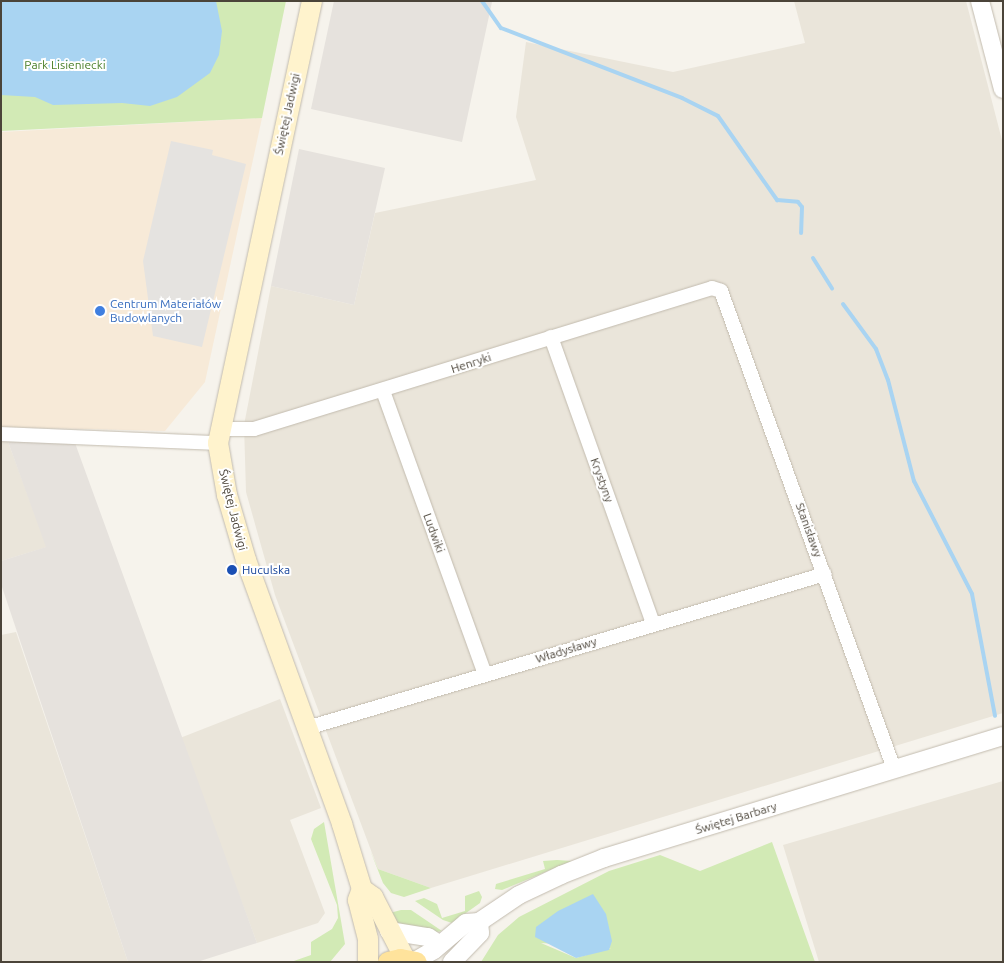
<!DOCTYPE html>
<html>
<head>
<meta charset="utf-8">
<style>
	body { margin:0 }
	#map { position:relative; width:1004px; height:963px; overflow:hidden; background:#f6f3ec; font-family:Ubuntu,sans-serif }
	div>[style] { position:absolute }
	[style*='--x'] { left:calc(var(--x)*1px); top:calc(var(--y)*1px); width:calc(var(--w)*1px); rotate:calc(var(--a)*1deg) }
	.residential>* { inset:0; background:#eae5da }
	.commercial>* { inset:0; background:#f7ead8 }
	.industrial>* { inset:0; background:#e6e2dd }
	.green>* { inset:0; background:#d2eab5 }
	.parking>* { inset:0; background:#e5e3e0 }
	.water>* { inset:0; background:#a9d4f2 }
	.stream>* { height:4px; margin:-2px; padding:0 2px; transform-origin:2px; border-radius:2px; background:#a9d4f2 }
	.roads { filter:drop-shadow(0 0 1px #c2bbae) drop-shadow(0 0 1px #c2bbae) }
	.minor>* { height:14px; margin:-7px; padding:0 7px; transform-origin:7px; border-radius:7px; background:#fff }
	.tertiary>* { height:18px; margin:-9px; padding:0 9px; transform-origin:9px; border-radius:9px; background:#fff }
	.secondary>* { height:20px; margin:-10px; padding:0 10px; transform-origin:10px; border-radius:10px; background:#fff3cd }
	.primary>* { height:21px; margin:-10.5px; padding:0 10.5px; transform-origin:10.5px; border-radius:10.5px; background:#ffe39c }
	.dots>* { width:14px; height:14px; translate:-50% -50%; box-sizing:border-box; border:2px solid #fff; border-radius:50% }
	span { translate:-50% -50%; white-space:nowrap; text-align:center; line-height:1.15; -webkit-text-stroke:4px #fff; paint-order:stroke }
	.park-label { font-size:12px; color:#4a7f2a }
	.street-label { font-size:12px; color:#4b4439 }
	.shop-label { font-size:12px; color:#366cbe }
	.left { translate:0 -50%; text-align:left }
	.transit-label { font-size:12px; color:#164399 }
	.frame { position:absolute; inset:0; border:2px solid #4b4439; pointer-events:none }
</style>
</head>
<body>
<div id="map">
	<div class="residential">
		<i style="clip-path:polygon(794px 1px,966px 1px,1003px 144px,1003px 713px,431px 888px,378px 869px,275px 595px,246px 492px,244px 425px,271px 286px,354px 305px,375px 213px,536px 180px,516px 117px,526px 42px,673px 72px,805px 43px)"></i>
		<i style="clip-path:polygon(7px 439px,47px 547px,1px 561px,1px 440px)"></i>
		<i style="clip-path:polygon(16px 632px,128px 962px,1px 962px,1px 635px)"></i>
		<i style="clip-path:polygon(280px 699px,321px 808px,290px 820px,325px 913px,318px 923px,257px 943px,180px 738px)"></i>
		<i style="clip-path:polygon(1003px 781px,1003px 962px,819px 962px,783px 845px)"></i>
	</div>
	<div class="commercial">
		<i style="clip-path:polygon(262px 118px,205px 382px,165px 431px,1px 427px,1px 132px)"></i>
	</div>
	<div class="industrial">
		<i style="clip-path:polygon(334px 1px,492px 2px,462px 142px,311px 109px)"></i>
		<i style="clip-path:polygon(299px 149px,385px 168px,354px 305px,271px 286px)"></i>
		<i style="clip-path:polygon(7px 439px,75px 443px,257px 943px,197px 962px,128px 962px,1px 584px,1px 561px,46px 547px)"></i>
	</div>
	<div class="green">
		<i style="clip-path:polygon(1px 1px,286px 1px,262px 118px,1px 131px)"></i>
		<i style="clip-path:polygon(324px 822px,345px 944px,330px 962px,291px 962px,311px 955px,311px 942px,332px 929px,338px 918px,337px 905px,311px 839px,314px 829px)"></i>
		<i style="clip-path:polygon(evenodd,772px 842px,815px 962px,481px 962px,498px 935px,519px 917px,609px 871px,660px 855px,700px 871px,772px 842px,541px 943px,611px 948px,576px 958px,541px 943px)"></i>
		<i style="clip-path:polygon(370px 850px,378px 869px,431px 888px,404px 897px,391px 893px,383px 883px)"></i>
		<i style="clip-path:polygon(557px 860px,572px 861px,502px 890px,495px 889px,496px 884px,545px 869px,543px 861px)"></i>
		<i style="clip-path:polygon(479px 891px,482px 897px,480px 903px,452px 923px,443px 920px,415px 901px,424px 898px,437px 904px,442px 918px,465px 911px,465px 896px)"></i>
		<i style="clip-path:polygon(401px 910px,411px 910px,442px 931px,432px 933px,398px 926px,386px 914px)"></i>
	</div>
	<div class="parking">
		<i style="clip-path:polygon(171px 141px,213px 150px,212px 155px,246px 164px,202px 347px,153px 336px,143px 261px)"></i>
	</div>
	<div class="water">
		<i style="clip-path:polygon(1px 1px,216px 1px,222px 31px,219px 55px,210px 73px,177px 97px,150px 106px,122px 103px,53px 105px,35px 97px,1px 95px)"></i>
		<i style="clip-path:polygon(593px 894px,606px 914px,612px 941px,609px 950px,576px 958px,535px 937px,536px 927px,558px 911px)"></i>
	</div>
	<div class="stream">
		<i style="--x:482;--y:1;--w:33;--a:55"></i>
		<i style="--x:501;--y:28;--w:194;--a:21.1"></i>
		<i style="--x:682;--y:98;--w:40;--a:26.6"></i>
		<i style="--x:718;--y:116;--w:103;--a:54.9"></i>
		<i style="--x:777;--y:200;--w:21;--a:5"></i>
		<i style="--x:798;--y:202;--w:6;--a:51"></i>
		<i style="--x:802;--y:207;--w:26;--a:92"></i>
		<i style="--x:813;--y:258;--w:36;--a:58"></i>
		<i style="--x:843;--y:304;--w:56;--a:53.7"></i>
		<i style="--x:876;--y:349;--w:33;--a:69"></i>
		<i style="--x:888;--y:380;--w:104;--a:75.6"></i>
		<i style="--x:914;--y:481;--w:127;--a:62.8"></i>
		<i style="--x:972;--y:594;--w:124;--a:79.3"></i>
	</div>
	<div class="roads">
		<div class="minor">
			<i style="--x:551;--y:337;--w:304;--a:70.4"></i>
			<i style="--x:383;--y:391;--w:301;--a:70.2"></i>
			<i style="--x:219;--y:429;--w:35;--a:0"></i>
			<i style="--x:254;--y:429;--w:479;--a:-17.1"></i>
			<i style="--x:712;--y:288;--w:9;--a:18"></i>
			<i style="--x:721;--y:291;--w:508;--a:70.1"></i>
			<i style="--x:1;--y:434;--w:217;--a:2.4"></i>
			<i style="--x:307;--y:728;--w:540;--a:-16.56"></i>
		</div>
		<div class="tertiary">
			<i style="--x:980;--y:1;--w:91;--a:75.4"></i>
			<i style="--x:389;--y:931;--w:39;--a:9"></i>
			<i style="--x:428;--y:937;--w:14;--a:34"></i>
			<i style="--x:415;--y:961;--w:22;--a:-30"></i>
			<i style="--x:434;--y:950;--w:42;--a:-40.2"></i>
			<i style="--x:466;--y:923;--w:13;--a:-4"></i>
			<i style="--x:479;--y:922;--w:48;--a:-34"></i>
			<i style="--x:519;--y:895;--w:47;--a:-25.5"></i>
			<i style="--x:561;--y:875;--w:46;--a:-21.6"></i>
			<i style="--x:604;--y:858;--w:417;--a:-17"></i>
			<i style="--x:452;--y:962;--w:40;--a:-46"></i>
			<i style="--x:480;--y:933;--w:11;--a:-95"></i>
		</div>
		<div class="secondary">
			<i style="--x:312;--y:1;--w:452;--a:102"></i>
			<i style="--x:218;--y:443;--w:53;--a:80.2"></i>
			<i style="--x:227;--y:495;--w:68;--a:73.7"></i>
			<i style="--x:246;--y:560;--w:281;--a:70"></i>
			<i style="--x:342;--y:824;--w:68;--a:72.9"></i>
			<i style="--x:362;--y:889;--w:14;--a:36"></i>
			<i style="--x:373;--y:897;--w:70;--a:62.7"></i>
			<i style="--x:362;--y:889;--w:12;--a:110"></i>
			<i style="--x:358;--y:900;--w:40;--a:75.6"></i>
			<i style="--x:368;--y:939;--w:23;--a:90"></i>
		</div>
		<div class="primary">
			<i style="--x:388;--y:962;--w:12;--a:-14"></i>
			<i style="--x:400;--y:959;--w:16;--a:11"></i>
		</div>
	</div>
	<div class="dots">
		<i style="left:100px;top:311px;background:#3f7fe0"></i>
		<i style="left:232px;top:570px;background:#1a4fb4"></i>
	</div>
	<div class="park-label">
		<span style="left:65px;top:65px">Park Lisieniecki</span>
	</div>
	<div class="street-label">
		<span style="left:287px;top:114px;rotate:-78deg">Świętej Jadwigi</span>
		<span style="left:471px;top:363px;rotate:-18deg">Henryki</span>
		<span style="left:602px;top:480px;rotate:70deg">Krystyny</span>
		<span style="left:233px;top:510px;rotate:76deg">Świętej Jadwigi</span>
		<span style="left:809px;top:530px;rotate:70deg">Stanisławy</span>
		<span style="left:434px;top:533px;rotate:70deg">Ludwiki</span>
		<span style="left:566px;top:650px;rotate:-17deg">Władysławy</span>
		<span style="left:736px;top:818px;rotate:-17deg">Świętej Barbary</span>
	</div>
	<div class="shop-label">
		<span class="left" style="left:110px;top:311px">Centrum Materiałów<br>Budowlanych</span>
	</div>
	<div class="transit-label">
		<span class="left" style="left:242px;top:570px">Huculska</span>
	</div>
	<div class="frame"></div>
</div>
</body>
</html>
